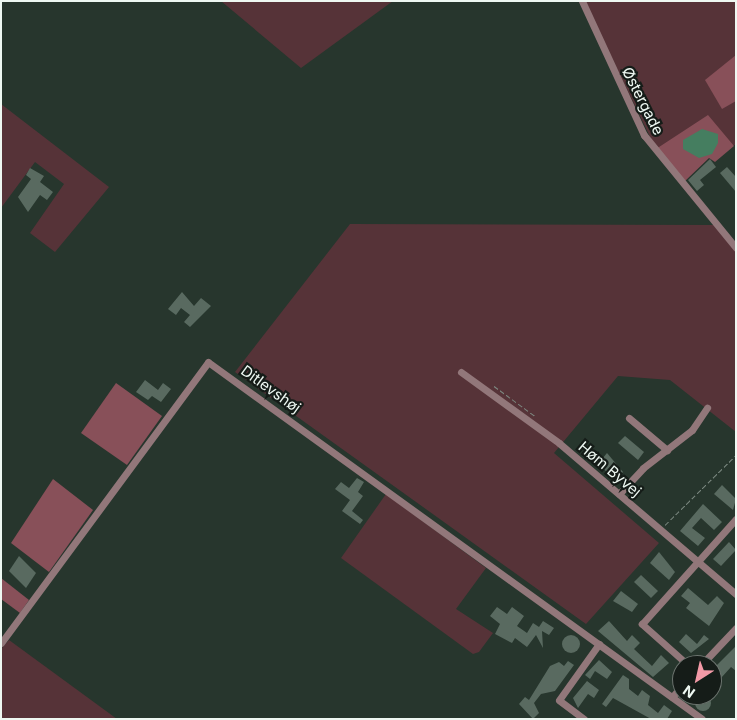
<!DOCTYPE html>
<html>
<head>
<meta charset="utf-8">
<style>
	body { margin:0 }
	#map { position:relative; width:737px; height:720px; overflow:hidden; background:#27362d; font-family:Inter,sans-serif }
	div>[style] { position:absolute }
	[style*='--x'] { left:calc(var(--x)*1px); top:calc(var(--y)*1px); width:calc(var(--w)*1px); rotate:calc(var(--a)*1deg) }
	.green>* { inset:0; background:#563338 }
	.forest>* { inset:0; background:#885059 }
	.water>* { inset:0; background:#457e60 }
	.building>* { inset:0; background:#596a60 }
	.round { border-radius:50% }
	.path>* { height:1px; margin-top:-0.5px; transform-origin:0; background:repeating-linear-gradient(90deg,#7d8a82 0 5px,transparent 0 7.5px) }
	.minor>* { height:7px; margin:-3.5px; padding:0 3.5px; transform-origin:3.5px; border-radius:3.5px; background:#92777a }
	span { translate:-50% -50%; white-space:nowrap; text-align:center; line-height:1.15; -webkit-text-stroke:4.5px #151c18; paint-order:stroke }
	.street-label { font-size:15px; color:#eef8f2 }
	.frame { position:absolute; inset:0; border:2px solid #eef8f2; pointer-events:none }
	.north { position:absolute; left:672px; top:655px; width:50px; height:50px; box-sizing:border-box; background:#151c18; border:1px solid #6c746f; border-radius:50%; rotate:215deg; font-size:14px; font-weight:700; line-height:20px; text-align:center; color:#eef8f2 }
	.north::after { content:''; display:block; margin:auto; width:18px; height:22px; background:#f39aa7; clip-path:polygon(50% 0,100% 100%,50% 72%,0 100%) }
</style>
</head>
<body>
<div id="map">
	<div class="green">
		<i style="clip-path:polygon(221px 1px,393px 1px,301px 68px)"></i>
		<i style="clip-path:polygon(584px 1px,736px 1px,736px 145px,656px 149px)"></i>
		<i style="clip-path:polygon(1px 104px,109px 187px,55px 252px,30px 233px,64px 184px,35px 162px,1px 208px)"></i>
		<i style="clip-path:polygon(350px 224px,714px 225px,736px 252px,736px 432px,670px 380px,618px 376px,554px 453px,659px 543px,586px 624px,235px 372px)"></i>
		<i style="clip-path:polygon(386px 494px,486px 568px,456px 609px,493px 633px,479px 652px,473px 654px,341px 558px)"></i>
		<i style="clip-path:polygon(9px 640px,117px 719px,1px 719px,1px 649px)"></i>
	</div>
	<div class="forest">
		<i style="clip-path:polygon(736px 55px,736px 101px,722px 109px,705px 80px)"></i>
		<i style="clip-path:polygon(708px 115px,734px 146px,715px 162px,709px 158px,684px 182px,656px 149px)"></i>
		<i style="clip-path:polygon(116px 383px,162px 416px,127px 465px,81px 433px)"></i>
		<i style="clip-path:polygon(53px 479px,93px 510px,49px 572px,11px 543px)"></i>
		<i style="clip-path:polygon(1px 578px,29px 600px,20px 613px,1px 599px)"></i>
	</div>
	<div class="water">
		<i style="clip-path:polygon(702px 129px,718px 134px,718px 143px,712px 154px,699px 158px,683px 149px,683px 140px)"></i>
	</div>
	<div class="building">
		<i style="clip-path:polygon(710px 159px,716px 167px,700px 180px,704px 185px,697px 191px,688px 180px)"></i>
		<i style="clip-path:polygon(727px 167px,736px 177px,736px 192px,720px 173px)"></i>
		<i style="clip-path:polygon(30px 168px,44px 176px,40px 182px,53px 192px,47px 200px,40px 195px,28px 212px,18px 197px,31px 179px,26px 175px)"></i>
		<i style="clip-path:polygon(182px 292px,194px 306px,201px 298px,211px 306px,190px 327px,184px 322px,190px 315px,181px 308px,176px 315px,168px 309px)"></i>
		<i style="clip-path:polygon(145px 380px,158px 390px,163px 383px,171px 389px,161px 402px,152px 396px,148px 400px,136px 392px)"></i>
		<i style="clip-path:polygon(625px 436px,644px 452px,638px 460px,618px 443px)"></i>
		<i style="clip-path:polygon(607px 453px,623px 472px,616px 480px,598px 464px)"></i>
		<i style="clip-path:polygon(357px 478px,364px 482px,358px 492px,363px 496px,352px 511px,363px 520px,360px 524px,342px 511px,350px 500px,335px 489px,341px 482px,349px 488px)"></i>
		<i style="clip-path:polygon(722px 485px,736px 499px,733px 510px,714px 494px)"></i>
		<i style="clip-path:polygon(703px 504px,722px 522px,714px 530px,701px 518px,692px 528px,705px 538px,698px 546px,680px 531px)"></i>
		<i style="clip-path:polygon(729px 542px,736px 550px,721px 566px,713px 559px)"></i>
		<i style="clip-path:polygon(659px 552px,675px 572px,669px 580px,650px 563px)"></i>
		<i style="clip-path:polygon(19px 556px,36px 573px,26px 588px,9px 571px)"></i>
		<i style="clip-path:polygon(641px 575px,658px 591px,651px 598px,634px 582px)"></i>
		<i style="clip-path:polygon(688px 588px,708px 605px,717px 596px,724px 603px,709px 626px,686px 608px,690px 603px,681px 596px)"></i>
		<i style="clip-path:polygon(621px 591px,638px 604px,632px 612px,613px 601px)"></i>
		<i style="clip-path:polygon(497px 607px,507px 614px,512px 607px,524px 616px,517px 626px,527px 633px,533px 623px,539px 627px,543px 621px,554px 628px,549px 635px,542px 631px,543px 648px,536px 635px,527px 647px,515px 638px,512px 643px,495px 634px,500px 624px,490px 616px)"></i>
		<i style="clip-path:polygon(609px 621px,627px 641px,632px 635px,640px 643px,634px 649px,652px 666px,661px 655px,669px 663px,653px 677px,598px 631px)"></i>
		<i style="clip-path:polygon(686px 634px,697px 644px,704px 635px,709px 639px,691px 653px,679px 642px)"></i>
		<i class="round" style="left:562px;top:635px;width:18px;height:18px"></i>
		<i style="clip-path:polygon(736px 646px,736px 671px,731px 667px,712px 688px,712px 670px)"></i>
		<i style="clip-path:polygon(599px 660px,612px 672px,607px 679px,595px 671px,590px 679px,585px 675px)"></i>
		<i style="clip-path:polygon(568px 661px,574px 665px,555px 691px,541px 694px,534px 703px,539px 713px,533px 719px,519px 704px,525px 697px,529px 700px,550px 666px,559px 662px,564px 666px)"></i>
		<i style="clip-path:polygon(623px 675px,629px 679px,629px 689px,638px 696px,642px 690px,650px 696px,648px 705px,658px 713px,664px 705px,672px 711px,667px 719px,651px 719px,613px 698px,606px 707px,602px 704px)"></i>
		<i style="clip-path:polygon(587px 681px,599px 690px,594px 698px,588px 694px,578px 708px,573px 698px)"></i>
		<i class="round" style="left:695px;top:695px;width:16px;height:16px"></i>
	</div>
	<div class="path">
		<i style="--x:494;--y:386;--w:51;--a:36.2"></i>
		<i style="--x:665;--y:525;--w:100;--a:-44.6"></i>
	</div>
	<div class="minor">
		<i style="--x:582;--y:1;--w:148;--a:65.2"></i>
		<i style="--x:644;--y:135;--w:146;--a:50.8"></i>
		<i style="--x:461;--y:372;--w:121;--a:35.9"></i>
		<i style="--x:559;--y:443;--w:233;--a:40.5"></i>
		<i style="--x:629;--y:418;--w:50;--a:40.1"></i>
		<i style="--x:619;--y:494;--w:35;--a:-47"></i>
		<i style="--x:643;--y:468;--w:62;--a:-37.8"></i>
		<i style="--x:692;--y:430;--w:27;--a:-56"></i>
		<i style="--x:1;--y:643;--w:349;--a:-53.6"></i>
		<i style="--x:208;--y:362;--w:609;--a:35.85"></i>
		<i style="--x:688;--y:665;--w:62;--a:-138.3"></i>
		<i style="--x:642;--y:624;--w:141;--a:-48.2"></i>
		<i style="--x:701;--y:665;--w:51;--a:-46.6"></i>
		<i style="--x:672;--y:697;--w:15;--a:-48"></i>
		<i style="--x:584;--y:719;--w:31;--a:-143"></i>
		<i style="--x:559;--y:700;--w:69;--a:-54.5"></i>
	</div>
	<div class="street-label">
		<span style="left:643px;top:101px;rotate:63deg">Østergade</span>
		<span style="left:271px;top:389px;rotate:36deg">Ditlevshøj</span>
		<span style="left:610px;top:469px;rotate:40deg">Høm Byvej</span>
	</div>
	<div class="frame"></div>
	<div class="north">N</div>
</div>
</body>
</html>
